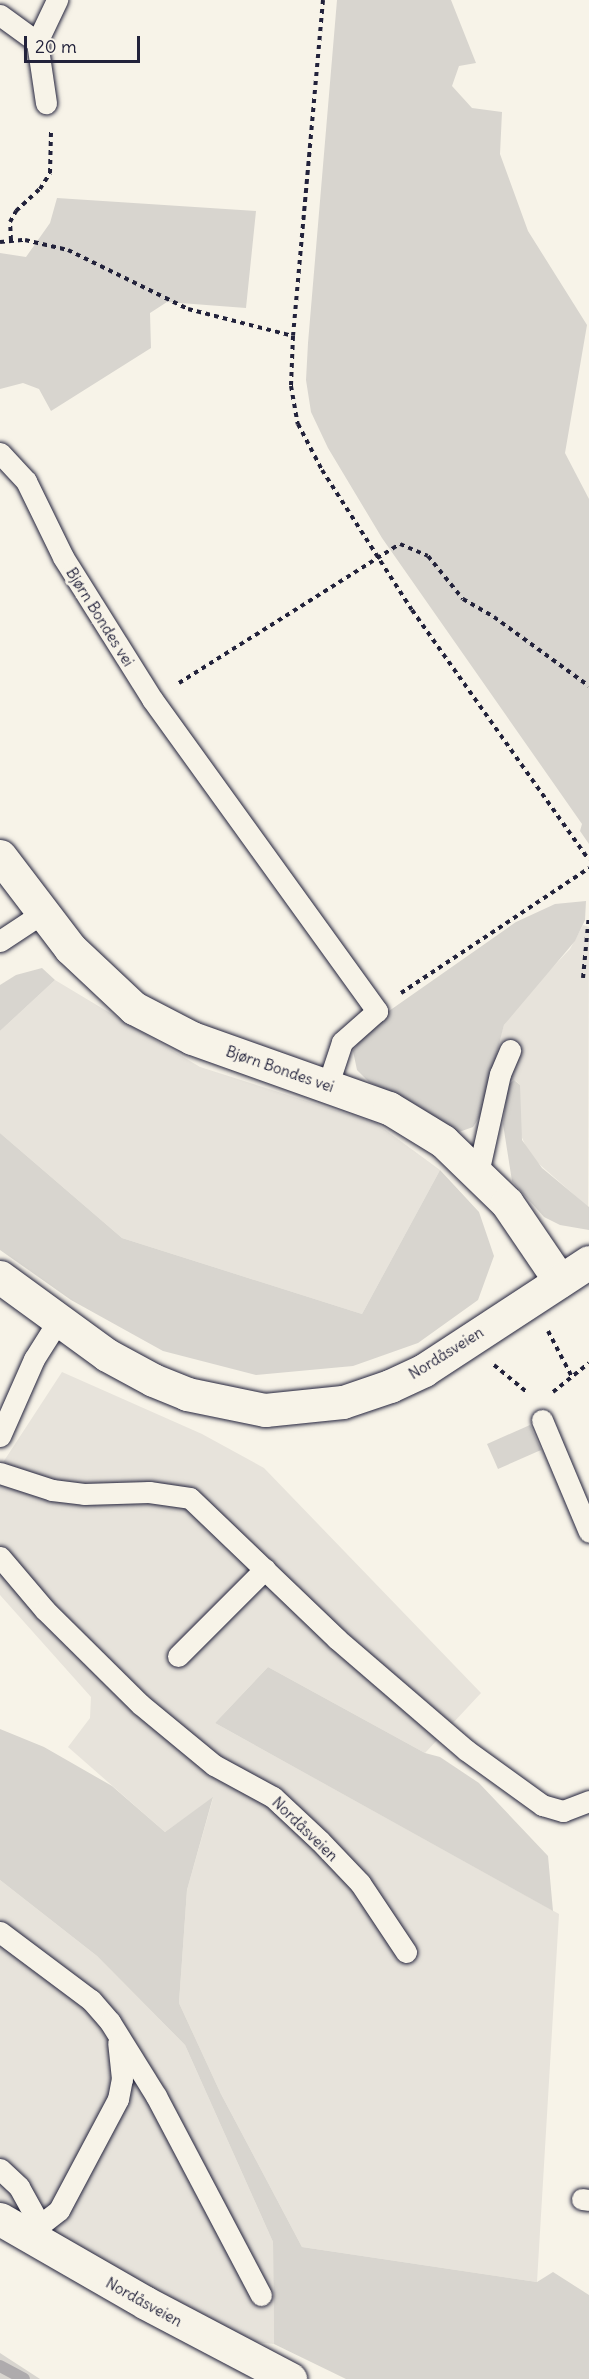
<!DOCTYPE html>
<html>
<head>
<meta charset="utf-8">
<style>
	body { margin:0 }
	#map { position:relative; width:589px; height:2379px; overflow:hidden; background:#f7f3e8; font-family:Delius,sans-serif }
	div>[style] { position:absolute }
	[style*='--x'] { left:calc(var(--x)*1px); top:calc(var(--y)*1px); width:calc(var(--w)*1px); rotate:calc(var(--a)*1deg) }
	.built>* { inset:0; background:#e7e3db }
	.green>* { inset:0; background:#d8d5cf }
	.stream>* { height:12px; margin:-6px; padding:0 6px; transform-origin:6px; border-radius:6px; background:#aeabad }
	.path>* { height:4px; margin-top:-2px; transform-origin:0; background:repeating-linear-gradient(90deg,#22223b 0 4.5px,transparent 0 9px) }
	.roads { filter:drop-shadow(0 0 2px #22223b) drop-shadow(0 0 2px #22223b) }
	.lane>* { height:21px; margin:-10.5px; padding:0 10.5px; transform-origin:10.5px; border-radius:10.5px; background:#f7f3e8 }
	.street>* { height:33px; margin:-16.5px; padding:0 16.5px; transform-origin:16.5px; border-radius:16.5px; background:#f7f3e8 }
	span { translate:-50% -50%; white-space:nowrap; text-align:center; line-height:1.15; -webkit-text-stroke:6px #f7f3e8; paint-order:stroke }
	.street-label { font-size:15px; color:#22223b }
	.scale { position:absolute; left:24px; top:36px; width:116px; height:27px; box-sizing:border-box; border:3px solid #22223b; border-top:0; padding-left:8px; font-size:18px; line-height:21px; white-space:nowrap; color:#22223b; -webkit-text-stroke:4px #f7f3e8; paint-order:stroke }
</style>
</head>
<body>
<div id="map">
	<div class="built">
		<i style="clip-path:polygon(583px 925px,589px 927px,588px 1207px,530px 1156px,520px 1133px,520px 1085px,516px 1081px,489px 1075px,504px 1025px,526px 995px,570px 949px)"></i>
		<i style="clip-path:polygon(55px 980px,200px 1067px,376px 1123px,440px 1170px,362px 1314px,122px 1238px,0 1133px,0 1031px)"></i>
		<i style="clip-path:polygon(62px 1372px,202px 1434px,264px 1468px,481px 1693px,425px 1753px,268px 1667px,215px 1723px,559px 1914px,537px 2282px,302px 2247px,221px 2094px,179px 2003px,187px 1890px,213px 1798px,165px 1832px,68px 1747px,90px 1718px,91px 1697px,0 1595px,0 1467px)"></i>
		<i style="clip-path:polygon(0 1880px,97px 1956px,185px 2045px,273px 2242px,274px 2344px,244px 2341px,0 2202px)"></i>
	</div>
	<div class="green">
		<i style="clip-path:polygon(337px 0,451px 0,476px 63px,459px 66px,452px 86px,472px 108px,502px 112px,500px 154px,528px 231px,587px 325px,565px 453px,589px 499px,589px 844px,580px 831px,582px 824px,382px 538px,328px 448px,311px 412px,306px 380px,308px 343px)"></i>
		<i style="clip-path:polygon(57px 198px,256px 211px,246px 308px,167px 302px,150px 313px,151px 348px,51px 411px,39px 389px,23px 383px,0 389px,0 253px,26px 257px,50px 223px)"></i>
		<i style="clip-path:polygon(586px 901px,585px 920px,575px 941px,504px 1025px,480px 1116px,473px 1127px,459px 1132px,415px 1104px,369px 1082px,357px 1070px,353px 1051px,369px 1025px,516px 922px,555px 904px)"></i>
		<i style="clip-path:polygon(42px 968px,55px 980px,0 1031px,0 985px,16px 975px)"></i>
		<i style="clip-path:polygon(514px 1080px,520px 1085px,522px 1140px,542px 1168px,589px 1207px,589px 1230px,560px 1225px,544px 1217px,512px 1181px,503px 1124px,508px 1085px)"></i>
		<i style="clip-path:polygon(0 1133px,122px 1238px,362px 1314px,440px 1170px,479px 1212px,494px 1256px,478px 1300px,418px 1343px,353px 1366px,256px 1375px,163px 1351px,71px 1300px,0 1250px)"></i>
		<i style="clip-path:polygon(530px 1425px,541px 1450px,498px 1469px,487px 1444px)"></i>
		<i style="clip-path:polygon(268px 1667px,425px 1753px,440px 1757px,479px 1783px,548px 1856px,553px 1911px,215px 1723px)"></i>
		<i style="clip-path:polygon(0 1729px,44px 1747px,112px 1786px,165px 1832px,213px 1797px,187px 1890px,179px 2003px,221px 2094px,302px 2247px,537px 2282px,553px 2272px,589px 2295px,589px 2379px,346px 2379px,274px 2344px,273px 2242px,185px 2045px,97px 1956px,0 1880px)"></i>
		<i style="clip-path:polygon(0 2353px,40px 2379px,0 2379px)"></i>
	</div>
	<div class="stream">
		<i style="--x:0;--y:2366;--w:27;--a:28"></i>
	</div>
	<div class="path">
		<i style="--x:323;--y:0;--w:337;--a:95.1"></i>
		<i style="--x:293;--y:336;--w:50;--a:92.3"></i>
		<i style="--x:291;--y:386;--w:39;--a:80"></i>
		<i style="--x:298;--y:424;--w:52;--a:62.4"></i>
		<i style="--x:322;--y:470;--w:166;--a:57.3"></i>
		<i style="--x:412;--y:610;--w:306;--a:54.7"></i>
		<i style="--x:11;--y:240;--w:18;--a:-93"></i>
		<i style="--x:10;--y:222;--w:13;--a:-61"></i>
		<i style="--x:16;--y:211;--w:33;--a:-43"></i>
		<i style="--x:40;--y:189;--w:19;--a:-58"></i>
		<i style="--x:50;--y:173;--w:42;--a:-88.6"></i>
		<i style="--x:0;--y:242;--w:25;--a:-5"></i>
		<i style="--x:25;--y:240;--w:44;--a:13.1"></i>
		<i style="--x:68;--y:250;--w:134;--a:26.2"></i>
		<i style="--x:188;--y:309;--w:108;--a:14.4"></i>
		<i style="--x:179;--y:683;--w:261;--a:-32.2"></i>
		<i style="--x:400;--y:544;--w:30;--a:23"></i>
		<i style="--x:428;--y:556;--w:55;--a:50.9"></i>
		<i style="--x:463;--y:599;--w:36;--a:30"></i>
		<i style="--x:494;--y:617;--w:117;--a:36"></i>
		<i style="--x:583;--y:978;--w:63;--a:-84.6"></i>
		<i style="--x:401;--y:993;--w:226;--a:-33.6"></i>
		<i style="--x:548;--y:1331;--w:50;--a:62.4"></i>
		<i style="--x:494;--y:1365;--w:44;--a:39.5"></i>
		<i style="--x:553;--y:1392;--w:46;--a:-38.9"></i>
	</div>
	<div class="roads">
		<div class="lane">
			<i style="--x:0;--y:15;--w:46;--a:36.1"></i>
			<i style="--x:37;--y:42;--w:62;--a:81.6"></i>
			<i style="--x:37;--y:42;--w:47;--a:-64.5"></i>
			<i style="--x:0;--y:453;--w:38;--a:47"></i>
			<i style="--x:26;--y:481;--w:85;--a:64"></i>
			<i style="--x:63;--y:557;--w:168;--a:57.9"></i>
			<i style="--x:152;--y:699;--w:385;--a:54.2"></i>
			<i style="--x:377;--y:1011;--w:47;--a:138.5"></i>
			<i style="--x:342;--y:1042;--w:44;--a:108.4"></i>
			<i style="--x:0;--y:941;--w:49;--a:-33.4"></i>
			<i style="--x:478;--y:1173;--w:101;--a:-77.5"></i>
			<i style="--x:500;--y:1074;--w:26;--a:-67"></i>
			<i style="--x:542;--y:1420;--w:121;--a:67.2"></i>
			<i style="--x:0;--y:1436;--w:84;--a:-66.2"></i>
			<i style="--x:34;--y:1359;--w:45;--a:-57.7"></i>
			<i style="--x:0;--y:1473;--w:55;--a:18.1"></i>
			<i style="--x:52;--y:1490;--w:32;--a:7"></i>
			<i style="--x:84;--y:1494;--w:65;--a:-1.8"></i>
			<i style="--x:149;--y:1492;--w:41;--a:8.3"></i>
			<i style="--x:190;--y:1498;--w:204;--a:43.8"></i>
			<i style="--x:337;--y:1639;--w:170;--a:40.7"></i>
			<i style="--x:466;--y:1750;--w:94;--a:35.9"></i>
			<i style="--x:542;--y:1805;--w:22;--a:16"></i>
			<i style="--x:563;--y:1811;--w:28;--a:-21"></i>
			<i style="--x:0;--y:1557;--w:70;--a:49.7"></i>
			<i style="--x:45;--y:1610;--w:134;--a:44.7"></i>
			<i style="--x:140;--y:1704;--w:96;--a:39.5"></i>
			<i style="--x:214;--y:1765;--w:67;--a:28.5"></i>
			<i style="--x:273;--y:1797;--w:64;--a:43.1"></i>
			<i style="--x:320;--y:1841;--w:58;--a:46.4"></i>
			<i style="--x:360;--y:1883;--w:83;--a:56.3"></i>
			<i style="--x:178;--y:1656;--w:123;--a:-45"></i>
			<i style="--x:0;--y:1932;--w:114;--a:36.8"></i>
			<i style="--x:91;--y:2000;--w:29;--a:49"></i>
			<i style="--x:110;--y:2022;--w:87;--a:58.1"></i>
			<i style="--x:156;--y:2096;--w:225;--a:62.2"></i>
			<i style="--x:0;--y:2169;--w:26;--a:43"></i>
			<i style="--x:19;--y:2187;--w:43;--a:61.1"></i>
			<i style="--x:582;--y:2199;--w:7;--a:8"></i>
			<i style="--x:34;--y:2238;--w:14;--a:-65"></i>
			<i style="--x:40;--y:2225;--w:24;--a:-38"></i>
			<i style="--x:59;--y:2210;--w:126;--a:-62"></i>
			<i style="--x:118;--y:2099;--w:20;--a:-79"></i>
			<i style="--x:122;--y:2079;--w:36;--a:-96"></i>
		</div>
		<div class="street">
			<i style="--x:0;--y:856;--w:116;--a:52.7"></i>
			<i style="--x:70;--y:948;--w:88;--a:43.2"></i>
			<i style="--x:134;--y:1008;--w:65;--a:27.3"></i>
			<i style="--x:192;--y:1038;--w:209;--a:19.6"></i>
			<i style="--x:389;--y:1108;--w:63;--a:31.4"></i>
			<i style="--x:443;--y:1141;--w:89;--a:44.1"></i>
			<i style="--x:507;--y:1203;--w:94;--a:55.8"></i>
			<i style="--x:0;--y:1277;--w:132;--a:36.1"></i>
			<i style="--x:107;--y:1355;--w:52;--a:28.5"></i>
			<i style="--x:153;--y:1380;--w:37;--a:22"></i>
			<i style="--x:187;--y:1394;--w:80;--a:11.6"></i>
			<i style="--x:265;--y:1410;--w:78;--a:-5.9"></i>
			<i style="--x:343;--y:1402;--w:50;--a:-18.8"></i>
			<i style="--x:390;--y:1386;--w:38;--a:-25"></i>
			<i style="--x:424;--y:1370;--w:197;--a:-33.2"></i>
			<i style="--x:0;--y:2219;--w:168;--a:29.9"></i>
			<i style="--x:146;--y:2303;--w:163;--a:27.8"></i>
		</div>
	</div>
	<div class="street-label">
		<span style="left:100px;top:617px;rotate:58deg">Bjørn Bondes vei</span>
		<span style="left:280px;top:1069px;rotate:19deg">Bjørn Bondes vei</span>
		<span style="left:446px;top:1353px;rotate:-32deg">Nordåsveien</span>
		<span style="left:305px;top:1829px;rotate:44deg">Nordåsveien</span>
		<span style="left:144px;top:2302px;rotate:29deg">Nordåsveien</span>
	</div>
	<div class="scale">20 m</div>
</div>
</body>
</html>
